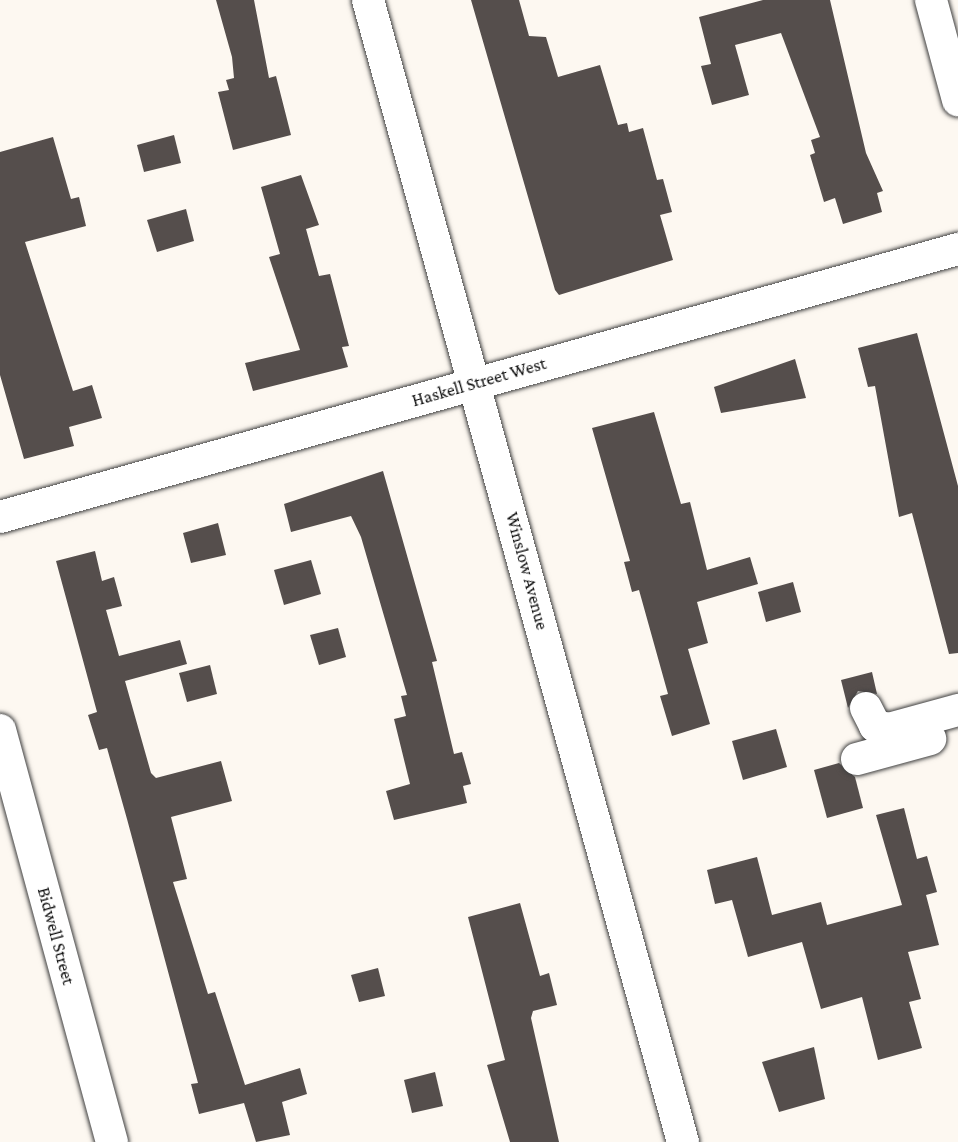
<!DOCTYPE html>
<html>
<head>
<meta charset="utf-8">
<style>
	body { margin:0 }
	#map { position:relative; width:958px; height:1142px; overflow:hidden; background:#fdf8f1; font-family:"Crimson Pro",serif }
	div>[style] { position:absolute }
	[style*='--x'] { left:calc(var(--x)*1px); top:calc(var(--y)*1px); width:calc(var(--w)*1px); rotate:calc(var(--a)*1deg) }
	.building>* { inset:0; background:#554e4c }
	.roads { filter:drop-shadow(0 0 2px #414141) drop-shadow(0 0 2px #414141) }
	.minor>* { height:32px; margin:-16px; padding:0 16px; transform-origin:16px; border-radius:16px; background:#fff }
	span { translate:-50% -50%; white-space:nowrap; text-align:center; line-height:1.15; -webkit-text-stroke:7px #fff; paint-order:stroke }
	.street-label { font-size:18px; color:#0e0e0e }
</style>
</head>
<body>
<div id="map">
	<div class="building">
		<i style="clip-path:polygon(216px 0,254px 0,269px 78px,276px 76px,291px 135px,233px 150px,218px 92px,229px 90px,226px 80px,234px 78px,232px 57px)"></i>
		<i style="clip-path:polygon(471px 0,519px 0,529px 36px,546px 37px,558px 77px,600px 65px,618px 125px,627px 123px,629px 132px,643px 128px,657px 180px,663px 179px,672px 212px,660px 215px,673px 260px,559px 295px,555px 290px)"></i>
		<i style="clip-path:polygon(763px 0,830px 0,866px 153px,883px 191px,877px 193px,882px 212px,843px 224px,835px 198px,824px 202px,810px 155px,815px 153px,811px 140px,820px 137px,781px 33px,735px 45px,749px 95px,712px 105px,701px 66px,711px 64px,699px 17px)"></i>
		<i style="clip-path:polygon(174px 135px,181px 163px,144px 172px,137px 145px)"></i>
		<i style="clip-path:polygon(53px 137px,71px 199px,79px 197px,86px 226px,25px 242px,73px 391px,92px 385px,102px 418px,69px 427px,74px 446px,24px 459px,0 375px,0 152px)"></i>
		<i style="clip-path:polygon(301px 175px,319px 225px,306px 229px,319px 276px,330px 274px,349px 346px,342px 347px,348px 367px,253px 391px,245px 363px,300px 350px,269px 257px,280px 254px,261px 187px)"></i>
		<i style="clip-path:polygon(186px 209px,194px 241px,157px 252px,147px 220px)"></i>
		<i style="clip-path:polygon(917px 333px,958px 486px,958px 653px,949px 654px,912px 513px,899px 517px,875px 386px,868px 387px,858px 348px)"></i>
		<i style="clip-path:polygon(795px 359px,806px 398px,721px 413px,714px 387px)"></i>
		<i style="clip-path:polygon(654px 412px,681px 504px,690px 502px,707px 570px,750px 557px,758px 584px,697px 602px,708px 643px,688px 649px,710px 724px,672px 736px,660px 696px,668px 694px,639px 590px,632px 592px,624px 562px,630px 561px,592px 428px)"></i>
		<i style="clip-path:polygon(383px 471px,437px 661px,432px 662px,454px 754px,462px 752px,471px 784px,463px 786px,467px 803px,394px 820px,386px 791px,410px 784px,394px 719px,406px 716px,401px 696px,407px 695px,361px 537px,351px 516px,291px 532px,284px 504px)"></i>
		<i style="clip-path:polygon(218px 523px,226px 555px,191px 563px,183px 533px)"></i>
		<i style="clip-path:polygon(95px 551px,102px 581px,114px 577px,122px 606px,106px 610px,119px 656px,180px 640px,187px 664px,125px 681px,151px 773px,156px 778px,221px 761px,232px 801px,171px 817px,187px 879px,173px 882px,208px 994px,215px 992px,245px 1085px,300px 1068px,307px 1094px,282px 1102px,290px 1135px,256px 1142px,244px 1103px,199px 1114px,191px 1084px,198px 1083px,127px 819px,107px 748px,99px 750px,88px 715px,97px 712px,56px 561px)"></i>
		<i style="clip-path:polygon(311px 560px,321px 594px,284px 605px,274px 570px)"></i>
		<i style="clip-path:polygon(793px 582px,801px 612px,766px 622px,758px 592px)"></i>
		<i style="clip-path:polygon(338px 628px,346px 657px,319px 665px,310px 635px)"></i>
		<i style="clip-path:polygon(210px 665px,217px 694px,187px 702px,179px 673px)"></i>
		<i style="clip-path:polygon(872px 672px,877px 694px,858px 691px,848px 708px,841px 680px)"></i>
		<i style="clip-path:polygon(776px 729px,787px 767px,743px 780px,732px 741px)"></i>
		<i style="clip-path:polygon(839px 763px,855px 777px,863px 808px,827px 818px,814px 770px)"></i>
		<i style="clip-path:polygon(904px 808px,917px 859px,927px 856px,937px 892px,926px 895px,939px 945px,908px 952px,921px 999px,909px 1002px,922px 1048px,878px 1060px,862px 997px,821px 1009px,802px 942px,748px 957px,732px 900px,715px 904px,707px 870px,757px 857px,772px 915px,821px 902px,827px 925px,902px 905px,876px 815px)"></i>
		<i style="clip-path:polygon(520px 903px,540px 976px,549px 973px,557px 1005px,533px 1011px,531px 1018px,559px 1142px,510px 1142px,487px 1065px,505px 1060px,468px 917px)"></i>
		<i style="clip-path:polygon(378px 968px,385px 996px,359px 1002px,351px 975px)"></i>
		<i style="clip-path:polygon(814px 1047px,825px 1099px,779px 1112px,762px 1062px)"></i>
		<i style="clip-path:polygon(435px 1072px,443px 1106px,412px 1113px,404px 1080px)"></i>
	</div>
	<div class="roads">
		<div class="minor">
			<i style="--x:368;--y:0;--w:1185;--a:74.58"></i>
			<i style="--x:931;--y:0;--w:104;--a:74.9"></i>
			<i style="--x:0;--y:517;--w:995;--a:-15.63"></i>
			<i style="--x:866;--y:708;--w:20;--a:63"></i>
			<i style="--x:875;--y:726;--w:14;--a:12"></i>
			<i style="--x:889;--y:729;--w:72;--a:-15.4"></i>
			<i style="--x:0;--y:730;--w:427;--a:74.8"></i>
			<i style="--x:857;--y:759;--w:76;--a:-15.3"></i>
		</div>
	</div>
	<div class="street-label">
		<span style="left:479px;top:382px;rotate:-16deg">Haskell Street West</span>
		<span style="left:527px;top:571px;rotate:75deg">Winslow Avenue</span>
		<span style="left:56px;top:936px;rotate:75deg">Bidwell Street</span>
	</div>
</div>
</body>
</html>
